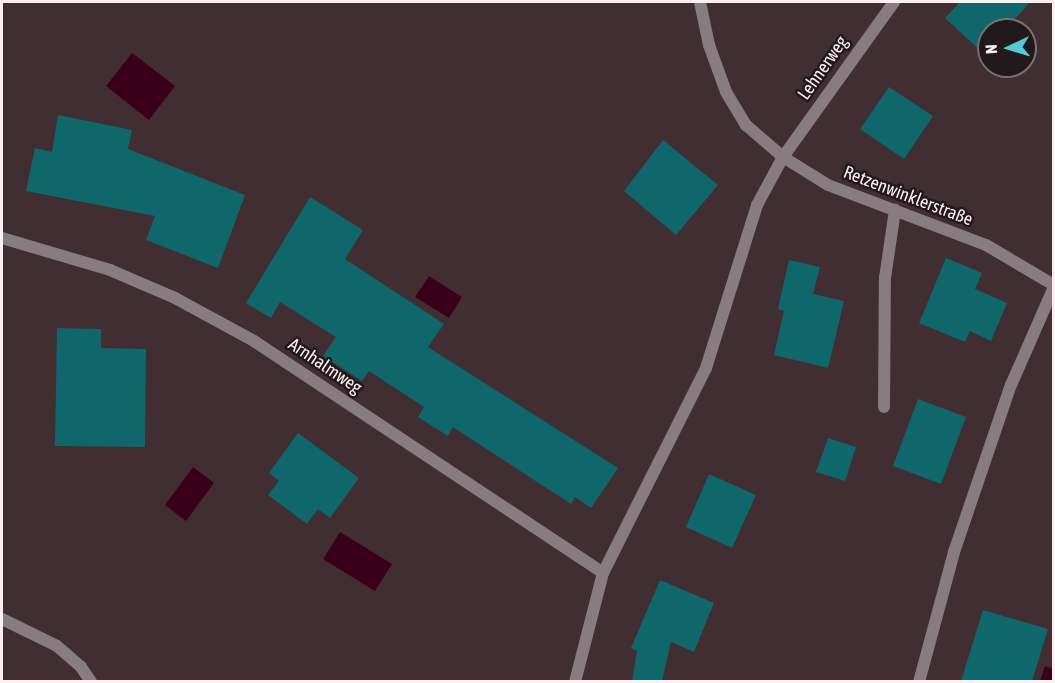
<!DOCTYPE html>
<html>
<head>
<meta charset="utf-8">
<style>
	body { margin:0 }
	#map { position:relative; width:1055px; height:683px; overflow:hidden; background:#402e33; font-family:"Asap Condensed",sans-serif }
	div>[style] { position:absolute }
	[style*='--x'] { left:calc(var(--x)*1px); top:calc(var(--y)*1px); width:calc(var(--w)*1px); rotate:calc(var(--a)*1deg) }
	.water>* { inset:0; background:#3a0019 }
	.building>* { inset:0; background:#0f666b }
	.lane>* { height:12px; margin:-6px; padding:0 6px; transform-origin:6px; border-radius:6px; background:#877d80 }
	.street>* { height:12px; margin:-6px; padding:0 6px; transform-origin:6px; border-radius:6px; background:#877d80 }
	span { translate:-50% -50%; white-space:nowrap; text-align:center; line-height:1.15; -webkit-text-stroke:5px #21191b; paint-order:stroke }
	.street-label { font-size:18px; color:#fceff2 }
	.frame { position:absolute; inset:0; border:3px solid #fceff2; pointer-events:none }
	.north { position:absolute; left:977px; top:18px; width:60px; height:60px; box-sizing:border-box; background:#21191b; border:2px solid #796f71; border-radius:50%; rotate:266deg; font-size:16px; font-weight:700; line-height:24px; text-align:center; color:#fceff2 }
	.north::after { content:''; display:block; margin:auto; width:21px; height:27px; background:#51ccd3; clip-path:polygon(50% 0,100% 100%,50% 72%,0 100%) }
</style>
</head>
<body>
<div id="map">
	<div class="water">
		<i style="clip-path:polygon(132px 53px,175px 86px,149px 120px,106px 86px)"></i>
		<i style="clip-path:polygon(429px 276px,462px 297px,449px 318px,415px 297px)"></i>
		<i style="clip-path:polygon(193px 467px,214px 483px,186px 521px,165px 505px)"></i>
		<i style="clip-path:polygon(340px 532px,392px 564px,375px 591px,323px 559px)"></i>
		<i style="clip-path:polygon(1045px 666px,1053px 669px,1053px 681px,1040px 681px)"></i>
	</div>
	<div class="building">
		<i style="clip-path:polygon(960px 2px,1030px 2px,1005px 30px,989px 30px,989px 49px,984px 54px,945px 18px)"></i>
		<i style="clip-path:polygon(889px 87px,933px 116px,904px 159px,860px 129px)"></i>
		<i style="clip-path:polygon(58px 115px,132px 130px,128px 149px,245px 195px,218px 268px,146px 240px,155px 216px,26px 191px,35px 148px,52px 152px)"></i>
		<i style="clip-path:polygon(663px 140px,718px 185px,676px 235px,624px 191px)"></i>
		<i style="clip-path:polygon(310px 197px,363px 230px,345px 259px,444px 324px,428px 347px,618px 468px,591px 508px,575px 497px,571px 504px,453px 427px,448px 436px,418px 417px,424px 407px,369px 371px,362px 381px,323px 356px,336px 337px,280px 302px,271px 318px,246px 303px)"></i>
		<i style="clip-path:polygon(946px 258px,982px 273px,975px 289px,1007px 303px,991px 341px,970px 331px,965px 342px,919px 323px)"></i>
		<i style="clip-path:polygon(789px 260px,820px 267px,813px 294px,844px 301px,828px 368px,774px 355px,784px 311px,778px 309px)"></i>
		<i style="clip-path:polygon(57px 328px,101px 329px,101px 348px,146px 349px,145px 447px,55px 446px)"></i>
		<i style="clip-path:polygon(918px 399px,966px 417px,941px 484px,893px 466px)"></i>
		<i style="clip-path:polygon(298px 433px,359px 478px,330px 518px,318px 509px,307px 524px,268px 495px,279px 481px,269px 473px)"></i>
		<i style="clip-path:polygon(828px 438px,856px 447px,845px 481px,816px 472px)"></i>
		<i style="clip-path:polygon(709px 474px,756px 495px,732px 548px,686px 527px)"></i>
		<i style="clip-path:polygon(660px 580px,714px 603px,694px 652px,671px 642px,662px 681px,632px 681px,637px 651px,631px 648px)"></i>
		<i style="clip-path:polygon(983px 610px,1048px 629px,1032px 681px,961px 681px)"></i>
	</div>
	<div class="lane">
		<i style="--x:884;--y:407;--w:129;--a:-89.6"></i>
		<i style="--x:885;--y:278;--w:69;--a:-81.6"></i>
	</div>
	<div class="street">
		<i style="--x:700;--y:2;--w:44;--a:78.2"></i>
		<i style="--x:709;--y:45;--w:50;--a:70.1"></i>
		<i style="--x:726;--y:92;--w:39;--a:59"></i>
		<i style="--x:746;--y:125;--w:49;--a:40.9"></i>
		<i style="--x:783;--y:157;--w:53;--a:31.9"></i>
		<i style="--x:828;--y:185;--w:169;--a:20.8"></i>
		<i style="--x:986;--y:245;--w:79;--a:30.5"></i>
		<i style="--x:2;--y:238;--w:113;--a:16.5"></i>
		<i style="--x:110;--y:270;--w:71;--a:23.3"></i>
		<i style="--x:175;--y:298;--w:90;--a:28.6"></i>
		<i style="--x:254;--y:341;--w:419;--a:33.6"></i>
		<i style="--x:2;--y:619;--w:61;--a:26.1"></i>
		<i style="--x:57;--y:646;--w:32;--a:41"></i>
		<i style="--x:81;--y:667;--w:18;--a:56"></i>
		<i style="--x:575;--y:682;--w:113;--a:-75.6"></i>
		<i style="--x:603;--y:573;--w:229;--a:-63.3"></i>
		<i style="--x:706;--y:368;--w:171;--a:-72.6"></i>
		<i style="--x:757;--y:205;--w:55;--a:-61.6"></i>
		<i style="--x:783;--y:157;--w:191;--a:-54.4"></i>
		<i style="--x:919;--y:682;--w:135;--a:-74.9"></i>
		<i style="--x:954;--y:552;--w:176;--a:-71.2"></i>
		<i style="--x:1011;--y:385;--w:107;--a:-66.3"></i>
	</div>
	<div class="street-label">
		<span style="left:823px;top:68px;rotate:-55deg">Lehnerweg</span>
		<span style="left:908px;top:196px;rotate:21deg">Retzenwinklerstraße</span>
		<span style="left:325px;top:366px;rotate:34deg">Arnhalmweg</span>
	</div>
	<div class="frame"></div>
	<div class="north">N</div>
</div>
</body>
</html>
